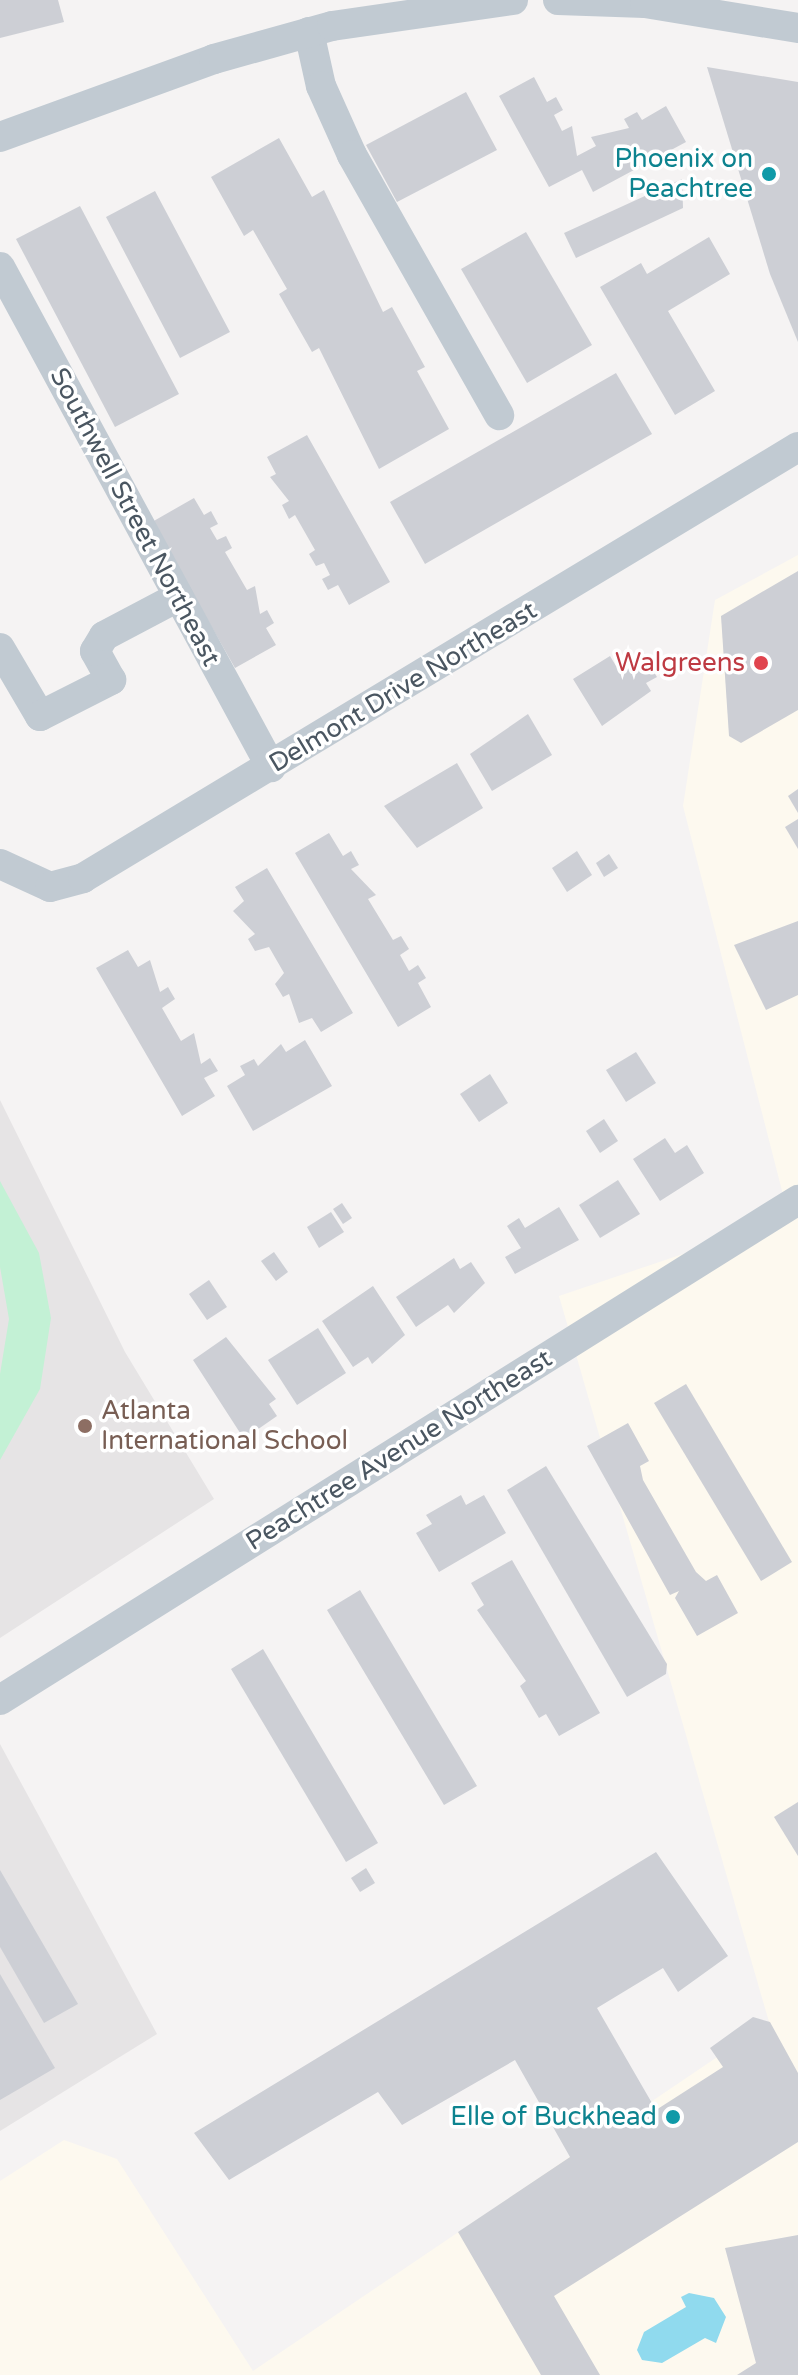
<!DOCTYPE html>
<html>
<head>
<meta charset="utf-8">
<style>
	body { margin:0 }
	#map { position:relative; width:798px; height:2375px; overflow:hidden; background:#f5f3f3; font-family:"Varela Round",sans-serif }
	div>[style] { position:absolute }
	[style*='--x'] { left:calc(var(--x)*1px); top:calc(var(--y)*1px); width:calc(var(--w)*1px); rotate:calc(var(--a)*1deg) }
	.commercial>* { inset:0; background:#fdf9ef }
	.education>* { inset:0; background:#e6e4e5 }
	.green>* { inset:0; background:#c3f1d5 }
	.water>* { inset:0; background:#90daee }
	.building>* { inset:0; background:#cdcfd5 }
	.minor>* { height:30px; margin:-15px; padding:0 15px; transform-origin:15px; border-radius:15px; background:#c1cad2 }
	.dots>* { width:22px; height:22px; translate:-50% -50%; box-sizing:border-box; border:4px solid #fff; border-radius:50% }
	span { translate:-50% -50%; white-space:nowrap; text-align:center; line-height:1.15; -webkit-text-stroke:7px #fff; paint-order:stroke }
	.culture-label { font-size:26px; color:#0d838f }
	.right { translate:-100% -50%; text-align:right }
	.street-label { font-size:26px; color:#4a5661 }
	.health-label { font-size:26px; color:#be3a42 }
	.education-label { font-size:26px; color:#785e54 }
	.left { translate:0 -50%; text-align:left }
</style>
</head>
<body>
<div id="map">
	<div class="commercial">
		<i style="clip-path:polygon(798px 555px,798px 2375px,0 2375px,0 2181px,64px 2140px,117px 2159px,253px 2371px,769px 2022px,559px 1296px,789px 1218px,683px 806px,715px 600px)"></i>
	</div>
	<div class="education">
		<i style="clip-path:polygon(0 1100px,125px 1352px,214px 1499px,0 1638px)"></i>
		<i style="clip-path:polygon(0 1744px,157px 2034px,0 2131px)"></i>
	</div>
	<div class="green">
		<i style="clip-path:polygon(0 1181px,39px 1253px,51px 1318px,40px 1389px,0 1460px,0 1374px,9px 1319px,0 1267px)"></i>
	</div>
	<div class="water">
		<i style="clip-path:polygon(689px 2293px,714px 2298px,726px 2317px,716px 2343px,705px 2338px,662px 2363px,642px 2360px,637px 2350px,644px 2332px,686px 2307px,681px 2297px)"></i>
	</div>
	<div class="building">
		<i style="clip-path:polygon(0 0,58px 0,64px 22px,0 38px)"></i>
		<i style="clip-path:polygon(707px 67px,798px 82px,798px 342px,770px 274px)"></i>
		<i style="clip-path:polygon(534px 77px,547px 102px,556px 97px,563px 110px,554px 115px,562px 131px,572px 126px,577px 156px,596px 146px,591px 137px,629px 128px,624px 119px,637px 112px,642px 120px,666px 106px,686px 142px,593px 192px,582px 170px,549px 187px,499px 96px)"></i>
		<i style="clip-path:polygon(466px 92px,497px 150px,397px 202px,366px 145px)"></i>
		<i style="clip-path:polygon(279px 138px,312px 197px,324px 190px,383px 312px,392px 307px,425px 367px,417px 371px,449px 429px,379px 469px,319px 348px,312px 352px,279px 294px,287px 289px,253px 230px,244px 236px,211px 177px)"></i>
		<i style="clip-path:polygon(682px 179px,683px 208px,576px 258px,564px 233px)"></i>
		<i style="clip-path:polygon(155px 191px,230px 332px,180px 358px,106px 217px)"></i>
		<i style="clip-path:polygon(80px 206px,179px 394px,115px 427px,16px 239px)"></i>
		<i style="clip-path:polygon(526px 232px,592px 345px,527px 383px,461px 269px)"></i>
		<i style="clip-path:polygon(709px 237px,730px 274px,668px 311px,715px 391px,675px 415px,600px 287px,641px 263px,647px 274px)"></i>
		<i style="clip-path:polygon(616px 373px,652px 434px,425px 564px,390px 502px)"></i>
		<i style="clip-path:polygon(307px 435px,390px 582px,349px 605px,338px 585px,328px 590px,322px 579px,330px 575px,324px 563px,316px 566px,309px 554px,315px 550px,295px 515px,289px 519px,282px 505px,289px 501px,270px 477px,276px 474px,267px 457px)"></i>
		<i style="clip-path:polygon(194px 498px,204px 515px,211px 511px,218px 524px,210px 528px,217px 540px,226px 536px,232px 548px,225px 552px,247px 590px,255px 586px,260px 614px,267px 610px,274px 623px,266px 628px,276px 645px,235px 668px,152px 522px)"></i>
		<i style="clip-path:polygon(798px 571px,798px 710px,741px 743px,729px 736px,721px 616px)"></i>
		<i style="clip-path:polygon(643px 655px,657px 677px,646px 683px,651px 691px,602px 726px,573px 679px,610px 656px,616px 666px)"></i>
		<i style="clip-path:polygon(528px 714px,552px 755px,492px 791px,470px 754px)"></i>
		<i style="clip-path:polygon(457px 763px,483px 808px,417px 848px,384px 806px)"></i>
		<i style="clip-path:polygon(798px 789px,798px 813px,788px 796px)"></i>
		<i style="clip-path:polygon(798px 819px,798px 849px,785px 827px)"></i>
		<i style="clip-path:polygon(329px 833px,343px 856px,351px 851px,359px 865px,351px 869px,376px 895px,368px 899px,393px 940px,401px 936px,409px 949px,400px 955px,409px 971px,418px 965px,426px 978px,418px 983px,431px 1007px,398px 1027px,295px 853px)"></i>
		<i style="clip-path:polygon(577px 851px,592px 875px,567px 892px,552px 868px)"></i>
		<i style="clip-path:polygon(609px 854px,618px 868px,604px 877px,596px 863px)"></i>
		<i style="clip-path:polygon(267px 868px,353px 1013px,321px 1032px,312px 1018px,299px 1023px,289px 994px,283px 997px,275px 984px,284px 973px,269px 947px,255px 951px,248px 939px,255px 934px,233px 911px,244px 901px,235px 887px)"></i>
		<i style="clip-path:polygon(798px 921px,798px 995px,766px 1010px,734px 945px)"></i>
		<i style="clip-path:polygon(128px 950px,138px 967px,150px 960px,160px 992px,168px 987px,175px 999px,162px 1008px,181px 1041px,194px 1033px,201px 1064px,210px 1058px,218px 1071px,204px 1078px,215px 1096px,182px 1116px,96px 968px)"></i>
		<i style="clip-path:polygon(305px 1040px,332px 1086px,253px 1131px,227px 1086px,245px 1075px,240px 1066px,254px 1059px,258px 1066px,281px 1044px,286px 1052px)"></i>
		<i style="clip-path:polygon(636px 1052px,656px 1083px,626px 1102px,606px 1070px)"></i>
		<i style="clip-path:polygon(490px 1074px,508px 1103px,479px 1122px,460px 1094px)"></i>
		<i style="clip-path:polygon(604px 1119px,618px 1141px,600px 1153px,586px 1131px)"></i>
		<i style="clip-path:polygon(665px 1138px,675px 1153px,687px 1145px,704px 1173px,660px 1201px,633px 1159px)"></i>
		<i style="clip-path:polygon(618px 1180px,640px 1214px,600px 1238px,579px 1205px)"></i>
		<i style="clip-path:polygon(342px 1203px,352px 1218px,343px 1224px,333px 1209px)"></i>
		<i style="clip-path:polygon(559px 1207px,579px 1240px,515px 1274px,505px 1257px,521px 1248px,507px 1226px,519px 1218px,525px 1228px)"></i>
		<i style="clip-path:polygon(331px 1212px,344px 1232px,319px 1248px,307px 1227px)"></i>
		<i style="clip-path:polygon(274px 1252px,288px 1272px,276px 1281px,261px 1261px)"></i>
		<i style="clip-path:polygon(454px 1258px,460px 1269px,471px 1262px,485px 1283px,454px 1313px,448px 1305px,416px 1327px,396px 1297px)"></i>
		<i style="clip-path:polygon(209px 1280px,227px 1307px,207px 1320px,189px 1294px)"></i>
		<i style="clip-path:polygon(373px 1286px,405px 1335px,372px 1364px,368px 1357px,353px 1367px,322px 1321px)"></i>
		<i style="clip-path:polygon(318px 1328px,346px 1373px,297px 1405px,268px 1360px)"></i>
		<i style="clip-path:polygon(226px 1337px,276px 1399px,269px 1404px,277px 1416px,244px 1439px,193px 1360px)"></i>
		<i style="clip-path:polygon(686px 1384px,792px 1562px,761px 1581px,654px 1403px)"></i>
		<i style="clip-path:polygon(628px 1423px,649px 1461px,640px 1466px,643px 1480px,696px 1572px,706px 1581px,717px 1575px,738px 1613px,697px 1636px,675px 1598px,679px 1591px,670px 1595px,587px 1446px)"></i>
		<i style="clip-path:polygon(546px 1466px,667px 1664px,666px 1674px,627px 1697px,507px 1490px)"></i>
		<i style="clip-path:polygon(461px 1495px,466px 1505px,484px 1495px,506px 1533px,439px 1572px,416px 1533px,432px 1524px,426px 1515px)"></i>
		<i style="clip-path:polygon(512px 1560px,600px 1713px,559px 1736px,546px 1714px,539px 1718px,520px 1686px,526px 1681px,477px 1610px,484px 1605px,471px 1583px)"></i>
		<i style="clip-path:polygon(360px 1590px,477px 1786px,444px 1805px,327px 1610px)"></i>
		<i style="clip-path:polygon(263px 1649px,378px 1843px,346px 1862px,231px 1669px)"></i>
		<i style="clip-path:polygon(798px 1802px,798px 1856px,774px 1817px)"></i>
		<i style="clip-path:polygon(656px 1852px,728px 1956px,678px 1992px,663px 1968px,597px 2008px,656px 2110px,723px 2067px,710px 2048px,753px 2017px,770px 2022px,798px 2073px,798px 2142px,554px 2296px,600px 2375px,541px 2375px,458px 2232px,570px 2157px,515px 2060px,402px 2125px,378px 2092px,229px 2180px,194px 2133px)"></i>
		<i style="clip-path:polygon(366px 1868px,375px 1883px,360px 1892px,351px 1878px)"></i>
		<i style="clip-path:polygon(0 1870px,78px 2004px,44px 2023px,0 1947px)"></i>
		<i style="clip-path:polygon(0 1974px,55px 2068px,0 2100px)"></i>
		<i style="clip-path:polygon(798px 2235px,798px 2375px,737px 2375px,756px 2363px,725px 2248px)"></i>
	</div>
	<div class="minor">
		<i style="--x:558;--y:0;--w:87;--a:2"></i>
		<i style="--x:645;--y:3;--w:155;--a:9.3"></i>
		<i style="--x:309;--y:32;--w:55;--a:77.5"></i>
		<i style="--x:321;--y:86;--w:76;--a:65.8"></i>
		<i style="--x:352;--y:155;--w:299;--a:60.5"></i>
		<i style="--x:0;--y:137;--w:228;--a:-20"></i>
		<i style="--x:214;--y:59;--w:123;--a:-15.6"></i>
		<i style="--x:332;--y:26;--w:183;--a:-8.2"></i>
		<i style="--x:0;--y:267;--w:569;--a:61.54"></i>
		<i style="--x:0;--y:648;--w:79;--a:59.5"></i>
		<i style="--x:40;--y:716;--w:80;--a:-26.9"></i>
		<i style="--x:111;--y:680;--w:33;--a:-119"></i>
		<i style="--x:95;--y:651;--w:17;--a:-59"></i>
		<i style="--x:104;--y:636;--w:84;--a:-27.8"></i>
		<i style="--x:0;--y:864;--w:55;--a:24.7"></i>
		<i style="--x:50;--y:887;--w:34;--a:-15"></i>
		<i style="--x:83;--y:878;--w:835;--a:-31.08"></i>
		<i style="--x:0;--y:1700;--w:942;--a:-32.07"></i>
	</div>
	<div class="dots">
		<i style="left:769px;top:174px;background:#0f9aa8"></i>
		<i style="left:761px;top:663px;background:#e0444e"></i>
		<i style="left:85px;top:1426px;background:#8d6e63"></i>
		<i style="left:673px;top:2117px;background:#0f9aa8"></i>
	</div>
	<div class="culture-label">
		<span class="right" style="left:753px;top:174px">Phoenix on<br>Peachtree</span>
		<span class="right" style="left:657px;top:2117px">Elle of Buckhead</span>
	</div>
	<div class="street-label">
		<span style="left:135px;top:517px;rotate:62deg">Southwell Street Northeast</span>
		<span style="left:403px;top:687px;rotate:-31deg">Delmont Drive Northeast</span>
		<span style="left:399px;top:1450px;rotate:-32deg">Peachtree Avenue Northeast</span>
	</div>
	<div class="health-label">
		<span class="right" style="left:745px;top:663px">Walgreens</span>
	</div>
	<div class="education-label">
		<span class="left" style="left:101px;top:1426px">Atlanta<br>International School</span>
	</div>
</div>
</body>
</html>
